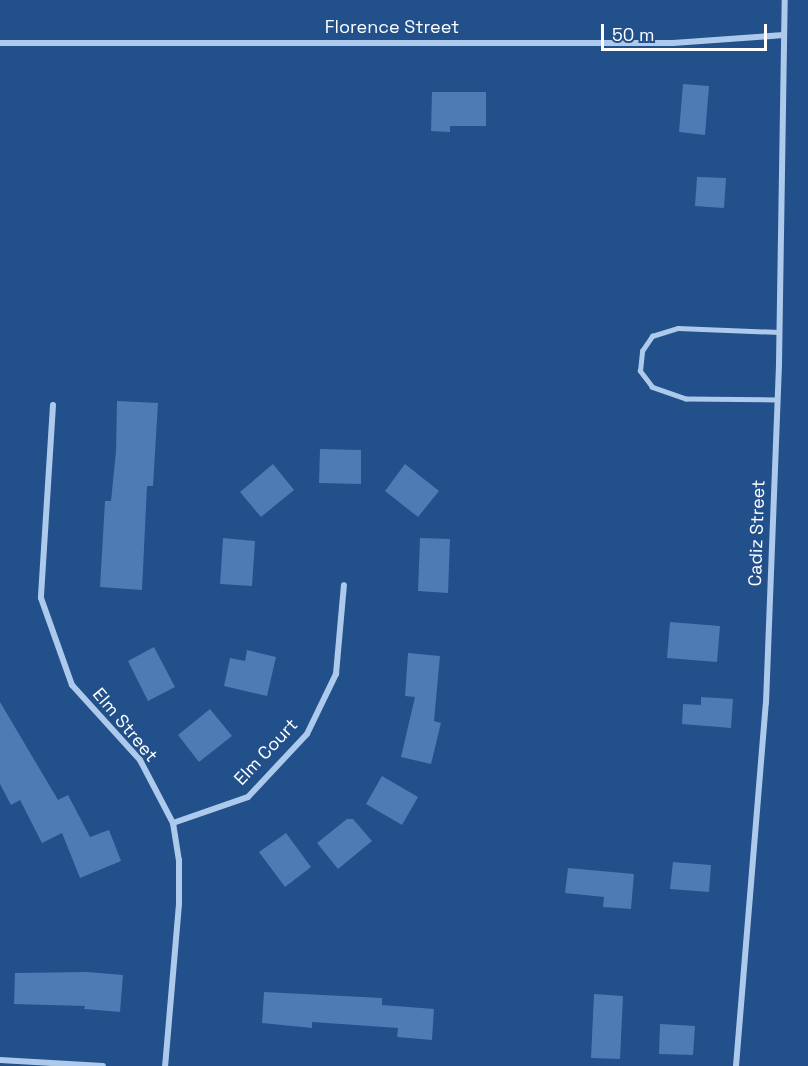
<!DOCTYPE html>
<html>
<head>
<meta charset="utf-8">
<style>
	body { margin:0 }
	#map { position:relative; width:808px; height:1066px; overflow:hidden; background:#21508a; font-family:"Space Grotesk",sans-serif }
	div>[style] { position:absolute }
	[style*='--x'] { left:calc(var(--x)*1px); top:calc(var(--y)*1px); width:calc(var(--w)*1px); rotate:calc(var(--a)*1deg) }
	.building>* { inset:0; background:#4d7bb4 }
	.lane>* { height:4.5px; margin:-2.25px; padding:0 2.25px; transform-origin:2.25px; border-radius:2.25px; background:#adc9eb }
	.street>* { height:6px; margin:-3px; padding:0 3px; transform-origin:3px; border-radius:3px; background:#adc9eb }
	span { translate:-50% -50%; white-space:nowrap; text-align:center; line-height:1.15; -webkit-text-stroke:4.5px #21508a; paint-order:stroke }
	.street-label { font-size:18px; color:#fff }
	.scale { position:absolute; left:601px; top:24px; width:166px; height:27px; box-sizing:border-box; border:3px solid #fff; border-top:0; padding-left:8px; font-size:18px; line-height:21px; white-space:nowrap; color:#fff; -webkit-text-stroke:4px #21508a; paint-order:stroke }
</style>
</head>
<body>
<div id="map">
	<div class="building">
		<i style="clip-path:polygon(683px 84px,709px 86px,705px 135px,679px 132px)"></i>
		<i style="clip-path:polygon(432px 92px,486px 92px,486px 126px,450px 126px,450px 132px,431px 131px)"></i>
		<i style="clip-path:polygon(697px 177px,726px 178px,724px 208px,695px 206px)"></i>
		<i style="clip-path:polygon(117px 401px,158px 403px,153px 486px,147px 486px,142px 590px,100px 587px,105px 501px,111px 501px,116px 451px)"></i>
		<i style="clip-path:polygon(320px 449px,361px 450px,361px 484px,319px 483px)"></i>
		<i style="clip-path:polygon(273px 464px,294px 490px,261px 517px,240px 492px)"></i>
		<i style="clip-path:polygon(405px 464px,439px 491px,418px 517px,385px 491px)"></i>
		<i style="clip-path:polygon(223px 538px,255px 541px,252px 586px,220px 584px)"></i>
		<i style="clip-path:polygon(420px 538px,450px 539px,448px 593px,418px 591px)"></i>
		<i style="clip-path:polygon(670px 622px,720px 626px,717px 662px,667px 658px)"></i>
		<i style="clip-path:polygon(154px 647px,175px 687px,148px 701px,128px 661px)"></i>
		<i style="clip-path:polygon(247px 650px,276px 657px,267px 696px,224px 686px,230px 658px,245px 661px)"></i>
		<i style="clip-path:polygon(408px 653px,440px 656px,434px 721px,441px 723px,431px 764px,401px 757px,415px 697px,405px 696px)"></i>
		<i style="clip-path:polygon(701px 697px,733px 699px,731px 728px,682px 724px,683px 704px,701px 705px)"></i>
		<i style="clip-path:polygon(0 702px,58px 800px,68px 795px,90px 837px,109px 830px,121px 861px,80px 878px,62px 833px,42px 843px,20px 800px,11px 805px,0 784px)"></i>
		<i style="clip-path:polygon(210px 709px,232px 736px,199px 762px,178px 735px)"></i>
		<i style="clip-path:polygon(382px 776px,418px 797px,402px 825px,366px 804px)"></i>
		<i style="clip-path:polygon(347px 819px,353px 819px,372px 841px,338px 869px,317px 843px)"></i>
		<i style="clip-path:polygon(286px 833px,311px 867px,285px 887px,259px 852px)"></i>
		<i style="clip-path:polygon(673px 862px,711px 865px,709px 892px,670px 889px)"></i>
		<i style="clip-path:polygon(568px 868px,634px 874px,631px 909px,603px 907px,604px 897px,565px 893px)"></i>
		<i style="clip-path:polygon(87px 972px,123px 975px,120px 1012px,84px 1009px,85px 1006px,14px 1004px,15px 973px)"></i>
		<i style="clip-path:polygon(264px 992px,382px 998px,382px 1005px,434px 1009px,432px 1040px,397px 1037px,398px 1028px,312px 1022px,312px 1028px,262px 1023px)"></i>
		<i style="clip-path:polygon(594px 994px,623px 996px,620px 1059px,591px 1058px)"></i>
		<i style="clip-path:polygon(660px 1024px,695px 1026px,693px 1055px,659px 1054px)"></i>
	</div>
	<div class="lane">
		<i style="--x:777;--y:400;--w:91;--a:-179.4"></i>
		<i style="--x:686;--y:399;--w:36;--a:-161"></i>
		<i style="--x:652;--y:387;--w:20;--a:-127"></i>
		<i style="--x:640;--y:371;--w:20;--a:-84"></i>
		<i style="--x:642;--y:351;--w:18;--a:-56"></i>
		<i style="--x:652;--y:336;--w:27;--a:-17"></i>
		<i style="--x:678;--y:328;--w:101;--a:2.3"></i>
	</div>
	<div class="street">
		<i style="--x:0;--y:43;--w:673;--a:0"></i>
		<i style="--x:673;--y:43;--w:111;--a:-4.1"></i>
		<i style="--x:53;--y:405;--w:193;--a:93.6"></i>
		<i style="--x:41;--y:598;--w:92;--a:70.4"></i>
		<i style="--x:72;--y:685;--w:101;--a:47.8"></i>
		<i style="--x:140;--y:760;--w:71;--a:62.4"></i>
		<i style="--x:173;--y:823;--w:37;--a:81"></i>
		<i style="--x:179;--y:860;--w:44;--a:90"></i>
		<i style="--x:179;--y:904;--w:163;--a:94.9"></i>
		<i style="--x:173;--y:823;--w:79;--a:-19.1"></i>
		<i style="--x:248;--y:797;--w:86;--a:-46.9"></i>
		<i style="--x:307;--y:734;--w:67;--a:-64.2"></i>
		<i style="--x:336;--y:674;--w:89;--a:-84.9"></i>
		<i style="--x:0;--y:1060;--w:103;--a:3.3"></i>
		<i style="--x:736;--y:1066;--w:364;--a:-85.3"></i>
		<i style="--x:766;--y:703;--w:340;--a:-87.8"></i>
		<i style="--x:779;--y:363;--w:363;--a:-89.1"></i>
	</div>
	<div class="street-label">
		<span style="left:392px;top:27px">Florence Street</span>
		<span style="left:757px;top:533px;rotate:-88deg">Cadiz Street</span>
		<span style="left:125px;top:725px;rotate:50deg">Elm Street</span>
		<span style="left:266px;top:752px;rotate:-47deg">Elm Court</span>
	</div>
	<div class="scale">50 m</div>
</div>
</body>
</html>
